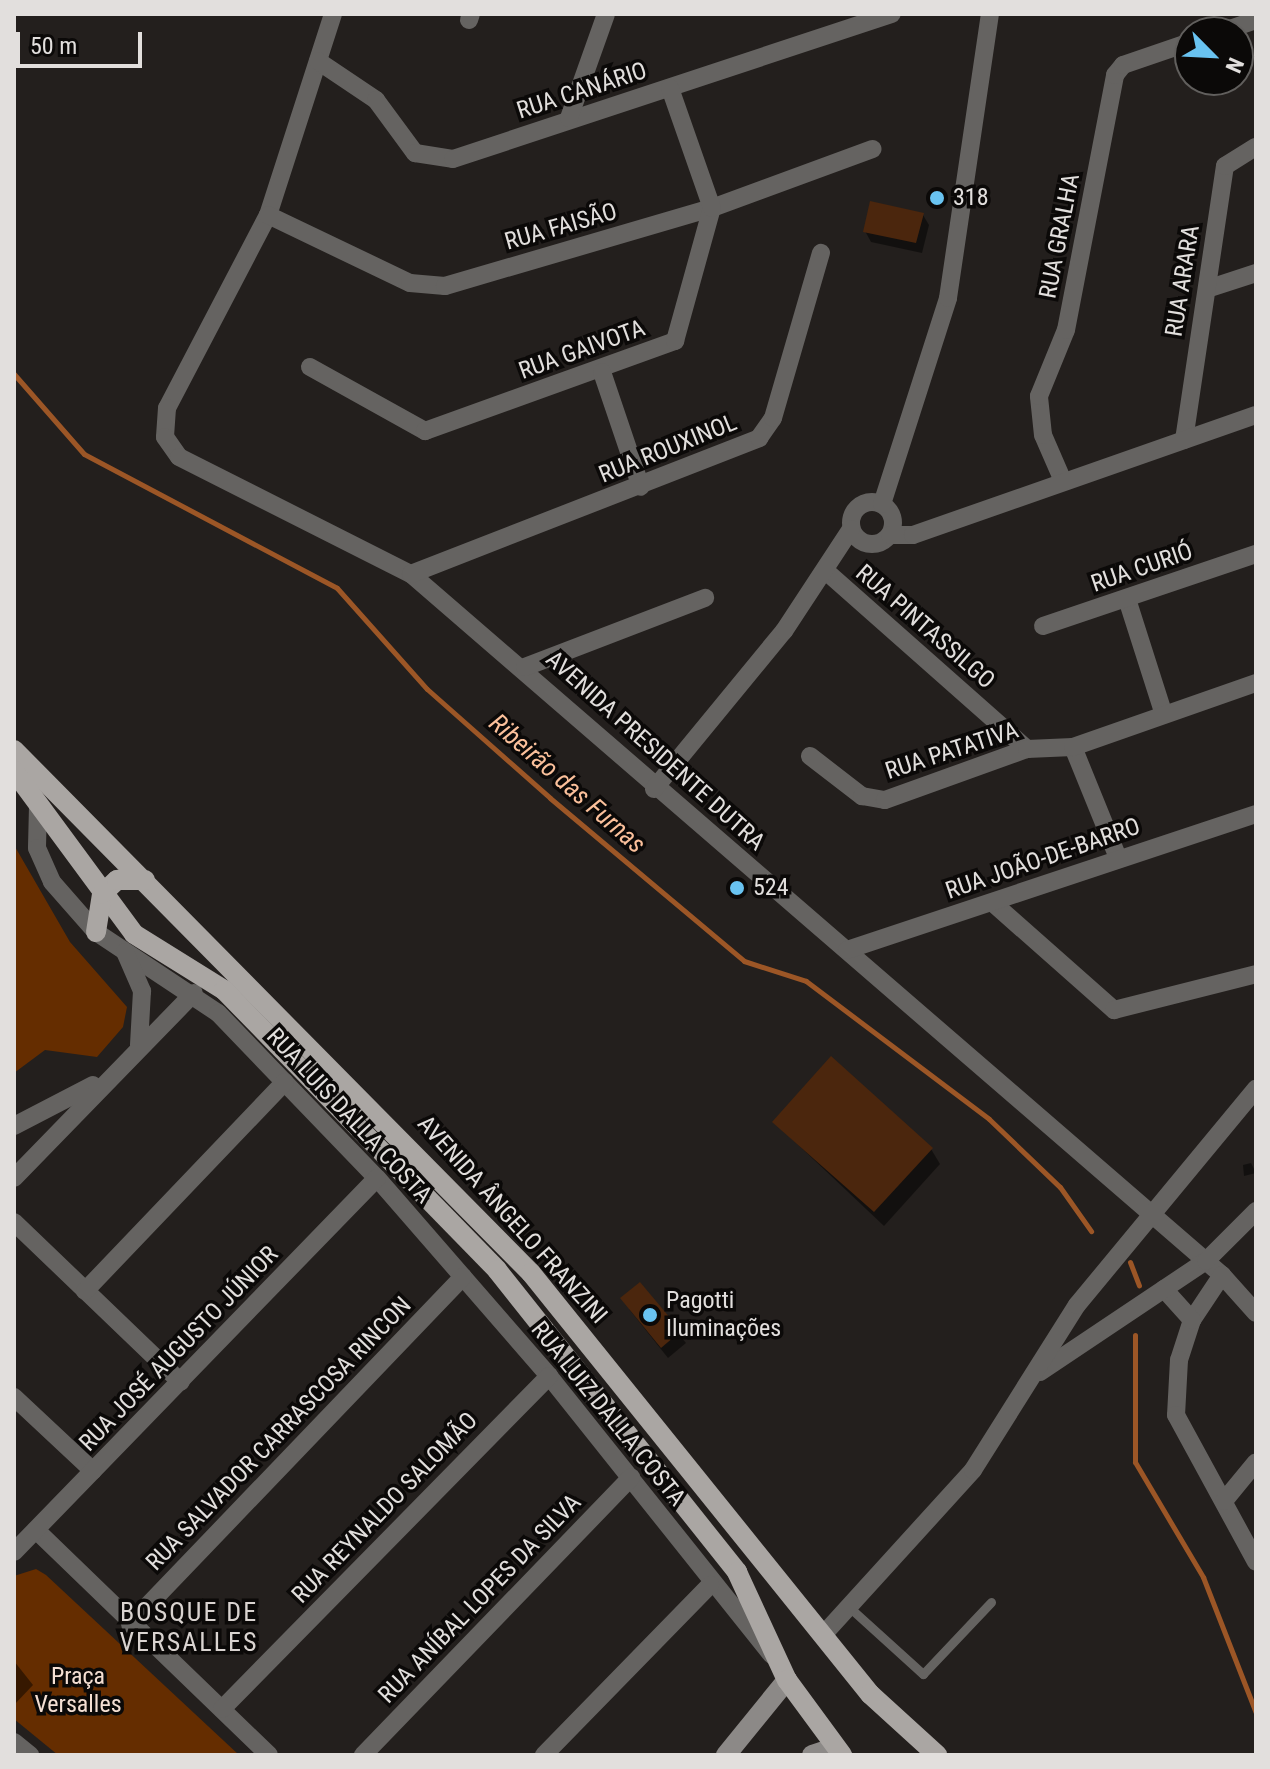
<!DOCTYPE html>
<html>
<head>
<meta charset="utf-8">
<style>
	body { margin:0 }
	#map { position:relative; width:1270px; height:1769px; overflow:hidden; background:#231f1d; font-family:"Roboto Condensed",sans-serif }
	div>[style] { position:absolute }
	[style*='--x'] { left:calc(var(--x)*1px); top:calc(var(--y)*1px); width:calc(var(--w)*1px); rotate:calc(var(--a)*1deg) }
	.green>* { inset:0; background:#652d00 }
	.shadow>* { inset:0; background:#0007 }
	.stream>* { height:5px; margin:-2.5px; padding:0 2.5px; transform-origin:2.5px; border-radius:2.5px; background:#9c5626 }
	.building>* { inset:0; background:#4b260d }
	.lane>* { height:9px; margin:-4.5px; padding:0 4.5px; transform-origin:4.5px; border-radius:4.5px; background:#656361 }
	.street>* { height:18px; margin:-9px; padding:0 9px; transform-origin:9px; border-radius:9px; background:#656361 }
	.street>.ring { margin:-9px; padding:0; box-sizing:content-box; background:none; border:18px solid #656361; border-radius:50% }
	.secondary>* { height:20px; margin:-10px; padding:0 10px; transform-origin:10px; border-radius:10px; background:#8c8987 }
	.primary>* { height:20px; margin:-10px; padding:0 10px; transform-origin:10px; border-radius:10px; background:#aaa6a3 }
	.dots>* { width:22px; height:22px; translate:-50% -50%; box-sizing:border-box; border:4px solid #0b0908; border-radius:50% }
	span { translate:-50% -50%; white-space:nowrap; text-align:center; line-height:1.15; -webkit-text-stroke:7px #0b0908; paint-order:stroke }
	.street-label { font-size:24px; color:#e2dfdd }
	.poi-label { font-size:24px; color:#e2dfdd }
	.left { translate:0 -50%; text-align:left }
	.park-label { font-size:24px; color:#f4dfd3 }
	.water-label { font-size:26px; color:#fbc09b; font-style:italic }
	.neighbourhood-label { font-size:26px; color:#d9d3d0; letter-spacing:2px }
	.frame { position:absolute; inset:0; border:16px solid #e2dfdd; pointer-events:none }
	.north { position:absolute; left:1174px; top:16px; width:80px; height:80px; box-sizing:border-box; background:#0b0908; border:2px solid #615f5d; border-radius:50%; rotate:114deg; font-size:22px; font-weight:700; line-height:32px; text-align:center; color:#e2dfdd }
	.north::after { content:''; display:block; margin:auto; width:28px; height:36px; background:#69c3f1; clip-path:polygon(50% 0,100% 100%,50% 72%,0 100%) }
	.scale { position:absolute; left:16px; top:32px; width:126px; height:36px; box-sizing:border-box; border:4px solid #e2dfdd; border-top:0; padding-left:10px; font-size:24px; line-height:28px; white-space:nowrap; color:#e2dfdd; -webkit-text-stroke:6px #0b0908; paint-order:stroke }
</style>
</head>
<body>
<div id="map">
	<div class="green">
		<i style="clip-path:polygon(14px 845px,70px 942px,127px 1007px,123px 1027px,97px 1057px,45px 1050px,14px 1073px)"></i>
		<i style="clip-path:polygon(36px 1569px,46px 1575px,239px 1755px,58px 1755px,14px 1719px,14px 1576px)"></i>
	</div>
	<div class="shadow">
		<i style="clip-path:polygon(923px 215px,929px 225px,922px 253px,871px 242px,865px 231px)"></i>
		<i style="clip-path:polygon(774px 1122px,931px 1149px,940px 1164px,884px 1226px)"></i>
		<i style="clip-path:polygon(1251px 1163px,1256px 1173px,1244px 1176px,1243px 1165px)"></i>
		<i style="clip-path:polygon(639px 1285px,686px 1343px,668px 1358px,629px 1309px)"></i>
		<i style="clip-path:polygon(14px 1661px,33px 1685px,14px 1705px)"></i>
	</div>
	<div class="stream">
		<i style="--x:14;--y:374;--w:106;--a:48.8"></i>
		<i style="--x:84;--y:454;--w:286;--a:27.9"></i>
		<i style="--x:337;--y:588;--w:135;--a:48.3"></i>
		<i style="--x:427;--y:689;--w:164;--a:41.5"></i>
		<i style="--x:550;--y:798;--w:253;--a:40"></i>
		<i style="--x:744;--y:961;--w:65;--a:17.9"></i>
		<i style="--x:806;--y:981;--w:229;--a:37"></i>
		<i style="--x:989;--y:1119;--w:98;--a:43.8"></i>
		<i style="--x:1060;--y:1187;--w:54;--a:54.8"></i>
		<i style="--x:1130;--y:1262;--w:25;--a:69"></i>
		<i style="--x:1135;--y:1335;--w:127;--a:90"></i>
		<i style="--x:1135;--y:1462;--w:134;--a:59.4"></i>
		<i style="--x:1203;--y:1577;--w:146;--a:68.7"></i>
	</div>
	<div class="building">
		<i style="clip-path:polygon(870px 201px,924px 213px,916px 243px,863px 232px)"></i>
		<i style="clip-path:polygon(831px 1056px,933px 1148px,874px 1212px,772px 1122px)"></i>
		<i style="clip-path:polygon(640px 1282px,681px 1331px,661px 1348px,620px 1298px)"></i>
	</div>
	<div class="lane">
		<i style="--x:849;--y:1607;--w:100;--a:42.2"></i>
		<i style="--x:923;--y:1674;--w:99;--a:-46.6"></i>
	</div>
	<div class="street">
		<i style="--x:333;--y:14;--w:211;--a:107.9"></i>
		<i style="--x:268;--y:215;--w:218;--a:117.6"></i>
		<i style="--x:167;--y:408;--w:29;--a:94"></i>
		<i style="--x:165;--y:437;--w:24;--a:55"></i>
		<i style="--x:179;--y:457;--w:260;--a:26.8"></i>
		<i style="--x:411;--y:574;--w:1072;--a:40.84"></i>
		<i style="--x:1222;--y:1275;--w:51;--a:48.2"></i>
		<i style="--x:469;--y:20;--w:6;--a:-72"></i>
		<i style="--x:1221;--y:32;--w:37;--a:-19"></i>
		<i style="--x:318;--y:61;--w:70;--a:33.9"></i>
		<i style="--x:376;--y:100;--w:66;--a:53.7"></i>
		<i style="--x:415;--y:153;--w:38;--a:9"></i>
		<i style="--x:453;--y:159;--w:462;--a:-18.3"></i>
		<i style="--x:569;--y:118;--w:110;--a:-70.4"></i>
		<i style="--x:268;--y:215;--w:157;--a:25.6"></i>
		<i style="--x:410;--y:283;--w:35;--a:5"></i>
		<i style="--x:445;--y:286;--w:278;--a:-16.3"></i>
		<i style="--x:712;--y:208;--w:171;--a:-20.2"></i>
		<i style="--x:1207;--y:289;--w:52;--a:-18.1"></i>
		<i style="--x:310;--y:367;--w:132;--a:29.1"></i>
		<i style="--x:425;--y:431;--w:266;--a:-19.8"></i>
		<i style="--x:675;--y:341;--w:138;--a:-74.5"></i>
		<i style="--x:712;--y:208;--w:127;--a:-109.3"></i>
		<i style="--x:602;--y:372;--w:121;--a:71.3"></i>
		<i style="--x:1184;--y:440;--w:277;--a:-81.5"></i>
		<i style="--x:1225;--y:166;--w:36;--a:-32"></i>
		<i style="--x:1063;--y:481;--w:50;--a:-113.5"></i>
		<i style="--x:1043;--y:435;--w:39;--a:-96"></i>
		<i style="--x:1039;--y:396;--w:71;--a:-67.8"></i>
		<i style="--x:1066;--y:330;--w:260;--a:-79.1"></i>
		<i style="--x:1115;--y:75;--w:13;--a:-51"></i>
		<i style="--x:1123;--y:65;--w:71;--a:-18.9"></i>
		<i class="ring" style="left:851px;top:502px;width:24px;height:24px"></i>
		<i style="--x:882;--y:504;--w:216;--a:-72.2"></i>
		<i style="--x:948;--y:298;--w:287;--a:-81.6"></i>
		<i style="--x:890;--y:535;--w:23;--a:0"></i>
		<i style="--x:913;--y:535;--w:363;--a:-19.3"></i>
		<i style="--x:828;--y:573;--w:266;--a:41.5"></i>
		<i style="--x:411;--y:574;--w:374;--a:-21.3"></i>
		<i style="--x:759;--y:438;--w:24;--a:-55"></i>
		<i style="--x:773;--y:418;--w:172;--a:-73.8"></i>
		<i style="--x:1127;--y:599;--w:119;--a:72.3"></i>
		<i style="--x:1043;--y:626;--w:225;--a:-18.7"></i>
		<i style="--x:525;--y:667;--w:193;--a:-21"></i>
		<i style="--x:1073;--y:747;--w:120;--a:67.9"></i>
		<i style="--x:810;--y:756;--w:66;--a:37.6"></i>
		<i style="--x:862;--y:796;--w:23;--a:10"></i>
		<i style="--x:885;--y:800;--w:151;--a:-19.8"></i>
		<i style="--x:1027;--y:749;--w:46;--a:-2.5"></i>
		<i style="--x:1073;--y:747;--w:194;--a:-19.3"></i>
		<i style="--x:654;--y:789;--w:205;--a:-50.6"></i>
		<i style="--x:784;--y:631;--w:122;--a:-56.7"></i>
		<i style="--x:38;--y:806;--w:42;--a:91.4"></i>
		<i style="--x:37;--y:848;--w:37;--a:66"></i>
		<i style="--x:52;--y:882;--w:67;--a:48.7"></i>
		<i style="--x:96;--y:932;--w:146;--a:33.6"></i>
		<i style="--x:218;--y:1013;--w:229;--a:46.1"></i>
		<i style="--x:377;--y:1178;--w:262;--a:49"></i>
		<i style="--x:549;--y:1376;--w:357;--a:51.4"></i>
		<i style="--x:993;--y:903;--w:162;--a:41.5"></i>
		<i style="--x:1114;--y:1010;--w:146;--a:-14.2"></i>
		<i style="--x:847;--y:950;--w:431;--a:-18.4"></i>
		<i style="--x:125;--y:952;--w:43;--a:66.4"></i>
		<i style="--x:142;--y:991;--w:54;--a:93.2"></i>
		<i style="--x:14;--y:1126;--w:89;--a:-27.4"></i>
		<i style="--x:14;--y:1178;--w:258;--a:-45.8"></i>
		<i style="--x:14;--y:1222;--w:231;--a:43.8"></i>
		<i style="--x:1222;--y:1275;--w:54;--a:123.7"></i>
		<i style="--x:1192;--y:1320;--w:42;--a:108"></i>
		<i style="--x:1179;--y:1360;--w:55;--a:93.1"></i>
		<i style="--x:1176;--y:1415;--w:167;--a:61.4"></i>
		<i style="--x:1164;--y:1289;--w:42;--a:47.9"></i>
		<i style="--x:85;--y:1291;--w:289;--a:-46.3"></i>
		<i style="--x:1040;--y:1372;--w:200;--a:-33.8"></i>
		<i style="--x:1206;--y:1261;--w:71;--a:-45"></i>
		<i style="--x:14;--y:1397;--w:108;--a:43.1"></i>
		<i style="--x:1224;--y:1501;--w:50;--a:-50.6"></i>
		<i style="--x:36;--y:1530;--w:324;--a:44"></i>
		<i style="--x:14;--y:1552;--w:521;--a:-45.86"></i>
		<i style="--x:130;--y:1624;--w:481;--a:-46.2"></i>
		<i style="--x:823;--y:1635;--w:223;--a:-47.7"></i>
		<i style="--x:973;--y:1470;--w:195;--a:-57.8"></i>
		<i style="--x:1077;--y:1305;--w:281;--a:-50.4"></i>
		<i style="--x:222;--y:1709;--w:467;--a:-45.5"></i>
		<i style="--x:14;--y:1742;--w:21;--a:39"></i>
		<i style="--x:363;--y:1755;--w:386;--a:-46"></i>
		<i style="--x:544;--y:1755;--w:238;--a:-45.7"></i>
	</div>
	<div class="secondary">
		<i style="--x:726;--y:1755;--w:97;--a:-50.9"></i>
		<i style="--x:812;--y:1755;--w:19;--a:-18"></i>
	</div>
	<div class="primary">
		<i style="--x:14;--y:750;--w:735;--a:45.33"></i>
		<i style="--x:531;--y:1273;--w:541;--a:51.16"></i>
		<i style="--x:870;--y:1694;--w:91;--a:42.3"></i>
		<i style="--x:14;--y:771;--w:202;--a:53.6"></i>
		<i style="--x:134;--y:934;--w:106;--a:31.9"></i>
		<i style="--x:224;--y:990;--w:391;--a:45.7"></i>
		<i style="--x:497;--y:1270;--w:386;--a:51.5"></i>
		<i style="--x:737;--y:1572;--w:119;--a:65.2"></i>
		<i style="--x:787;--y:1680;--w:93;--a:53.7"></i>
		<i style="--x:96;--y:932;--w:38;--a:-81"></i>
		<i style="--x:102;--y:894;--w:21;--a:-43"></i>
		<i style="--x:117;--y:880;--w:28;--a:0"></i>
	</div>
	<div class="dots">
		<i style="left:937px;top:198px;background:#69c3f1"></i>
		<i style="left:737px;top:888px;background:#69c3f1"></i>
		<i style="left:650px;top:1315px;background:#69c3f1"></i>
	</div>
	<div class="street-label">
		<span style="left:582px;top:91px;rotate:-18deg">RUA CANÁRIO</span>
		<span style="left:561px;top:227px;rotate:-16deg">RUA FAISÃO</span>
		<span style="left:1060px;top:236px;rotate:-79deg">RUA GRALHA</span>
		<span style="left:1183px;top:281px;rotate:-81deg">RUA ARARA</span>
		<span style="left:582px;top:350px;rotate:-20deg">RUA GAIVOTA</span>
		<span style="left:668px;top:449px;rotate:-22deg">RUA ROUXINOL</span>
		<span style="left:1142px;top:568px;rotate:-19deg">RUA CURIÓ</span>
		<span style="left:925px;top:627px;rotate:41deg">RUA PINTASSILGO</span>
		<span style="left:655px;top:751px;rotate:42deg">AVENIDA PRESIDENTE DUTRA</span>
		<span style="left:952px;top:751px;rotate:-18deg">RUA PATATIVA</span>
		<span style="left:1043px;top:859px;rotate:-19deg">RUA JOÃO-DE-BARRO</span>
		<span style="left:349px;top:1116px;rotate:47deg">RUA LUIS DALLA COSTA</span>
		<span style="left:512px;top:1220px;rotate:48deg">AVENIDA ÂNGELO FRANZINI</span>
		<span style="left:179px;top:1349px;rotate:-46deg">RUA JOSÉ AUGUSTO JÚNIOR</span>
		<span style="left:608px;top:1414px;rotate:51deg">RUA LUIZ DALLA COSTA</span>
		<span style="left:279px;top:1434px;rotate:-46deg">RUA SALVADOR CARRASCOSA RINCON</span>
		<span style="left:385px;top:1508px;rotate:-46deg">RUA REYNALDO SALOMÃO</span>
		<span style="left:480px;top:1599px;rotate:-46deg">RUA ANÍBAL LOPES DA SILVA</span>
	</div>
	<div class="poi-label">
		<span class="left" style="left:953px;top:198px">318</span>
		<span class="left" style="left:753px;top:888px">524</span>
		<span class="left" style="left:666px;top:1315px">Pagotti<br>Iluminações</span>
	</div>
	<div class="park-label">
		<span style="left:78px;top:1691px">Praça<br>Versalles</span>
	</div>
	<div class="water-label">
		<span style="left:567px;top:784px;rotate:41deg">Ribeirão das Furnas</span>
	</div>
	<div class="neighbourhood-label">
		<span style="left:189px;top:1628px">BOSQUE DE<br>VERSALLES</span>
	</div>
	<div class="frame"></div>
	<div class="north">N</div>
	<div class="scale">50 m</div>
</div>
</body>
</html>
